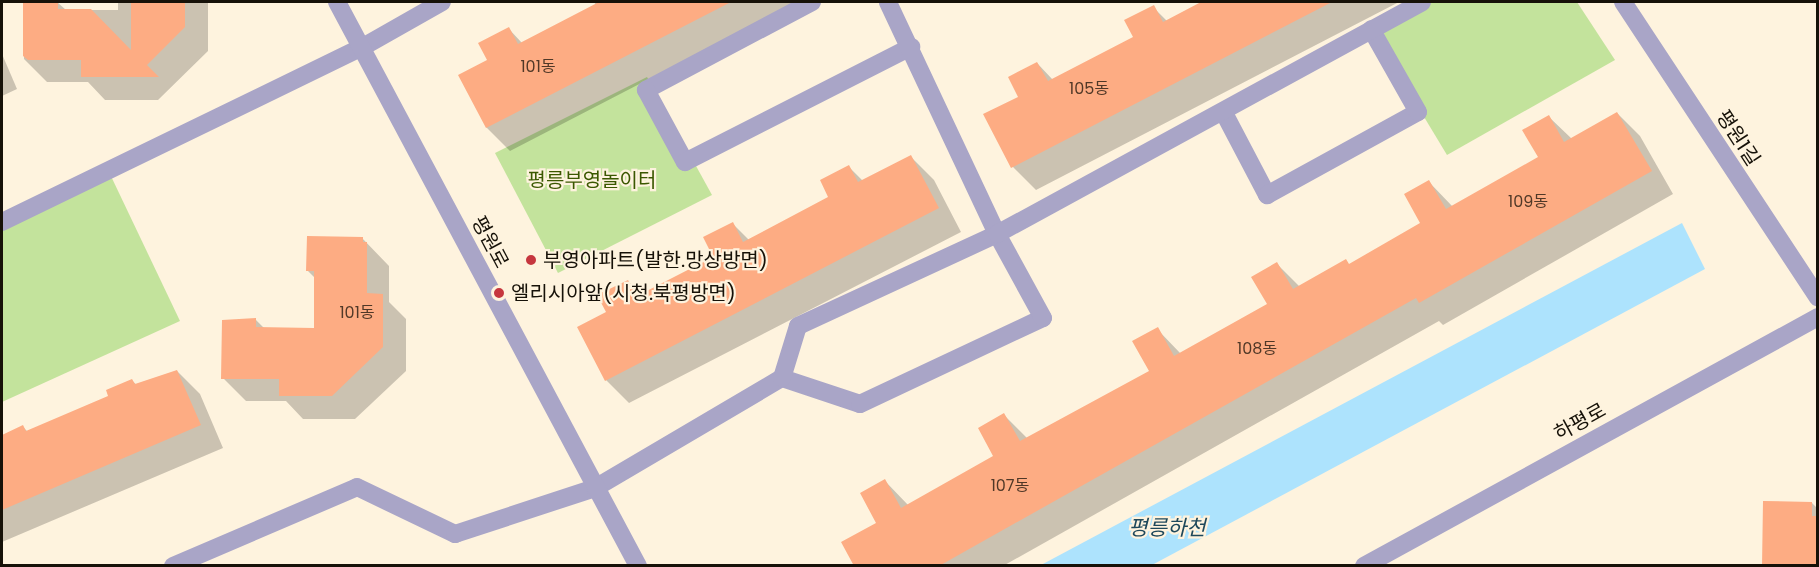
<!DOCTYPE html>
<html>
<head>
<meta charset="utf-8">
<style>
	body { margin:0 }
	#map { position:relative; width:1819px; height:567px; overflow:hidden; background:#fef3de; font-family:Poppins,"Noto Sans KR",sans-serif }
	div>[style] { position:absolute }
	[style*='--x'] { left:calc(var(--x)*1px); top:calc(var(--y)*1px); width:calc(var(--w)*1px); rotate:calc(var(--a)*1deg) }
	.green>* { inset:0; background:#c3e39c }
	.water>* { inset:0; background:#ade3fd }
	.shadow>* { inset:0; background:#0003 }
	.building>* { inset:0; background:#fdac83 }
	.service>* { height:18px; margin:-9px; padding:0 9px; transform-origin:9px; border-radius:9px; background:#a9a5c7 }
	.minor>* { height:18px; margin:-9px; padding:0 9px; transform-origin:9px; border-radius:9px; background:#a9a5c7 }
	.tertiary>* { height:18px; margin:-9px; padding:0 9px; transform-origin:9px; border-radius:9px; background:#a9a5c7 }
	.dots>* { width:16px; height:16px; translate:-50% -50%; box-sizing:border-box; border:3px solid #fef3de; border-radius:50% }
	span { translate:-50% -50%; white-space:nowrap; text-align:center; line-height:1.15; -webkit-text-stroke:4.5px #fef3de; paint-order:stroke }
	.number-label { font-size:16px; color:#503827 }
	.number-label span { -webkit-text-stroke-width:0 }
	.street-label { font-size:20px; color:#161108 }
	.park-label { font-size:20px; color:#3b5800 }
	.poi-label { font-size:20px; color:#161108 }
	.left { translate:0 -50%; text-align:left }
	.water-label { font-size:21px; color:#1e485b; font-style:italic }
	.frame { position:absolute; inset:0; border:3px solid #161108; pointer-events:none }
</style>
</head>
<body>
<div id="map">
	<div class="green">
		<i style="clip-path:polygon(1424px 2px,1577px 2px,1615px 60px,1447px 155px,1371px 29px)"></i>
		<i style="clip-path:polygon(647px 77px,712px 195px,558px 273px,495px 153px)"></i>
		<i style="clip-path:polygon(109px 172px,180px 321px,2px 402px,2px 222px)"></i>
	</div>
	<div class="water">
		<i style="clip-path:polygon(1682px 223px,1705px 269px,1152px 565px,1041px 565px)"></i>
	</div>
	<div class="shadow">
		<i style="clip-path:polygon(57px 2px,66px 10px,118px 10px,118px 2px,208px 2px,208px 51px,158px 100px,105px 100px,88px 82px,47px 82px,24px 59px,25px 3px)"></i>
		<i style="clip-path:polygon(594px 2px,798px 2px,510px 151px,487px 128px,460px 75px,489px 60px,509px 29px,522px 43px,596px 5px)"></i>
		<i style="clip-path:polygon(1204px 2px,1399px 2px,1036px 190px,1013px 167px,1020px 97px,1037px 63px,1053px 80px,1135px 37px,1153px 7px,1167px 21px)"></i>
		<i style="clip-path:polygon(2px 54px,17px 89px,2px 96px)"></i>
		<i style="clip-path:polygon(1617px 113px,1640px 136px,1673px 194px,1443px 325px,1439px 321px,1003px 566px,856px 566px,878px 523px,885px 481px,909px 506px,995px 456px,1004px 415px,1028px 439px,1151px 371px,1157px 329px,1181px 354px,1269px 305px,1277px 264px,1300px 287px,1350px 265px,1422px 224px,1429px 182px,1453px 207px,1540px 157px,1549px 117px,1572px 139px)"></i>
		<i style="clip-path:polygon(911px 157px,934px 180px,961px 232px,629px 403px,606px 380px,608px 313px,628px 281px,642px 295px,715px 257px,733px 224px,749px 240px,830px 198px,849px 167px,863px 181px)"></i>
		<i style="clip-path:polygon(362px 238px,389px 266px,389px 302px,406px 319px,406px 371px,355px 419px,303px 419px,286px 401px,246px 401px,223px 378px,256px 320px,265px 329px,316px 330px,316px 279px,307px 270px)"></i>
		<i style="clip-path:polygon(177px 371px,200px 394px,223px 448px,2px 542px,2px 437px,23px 427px,28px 432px,110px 396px,132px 381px,137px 385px)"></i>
		<i style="clip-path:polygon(1812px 503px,1818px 509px,1818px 566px,1756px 566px,1763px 565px)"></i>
	</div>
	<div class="building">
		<i style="clip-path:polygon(23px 2px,58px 2px,58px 9px,91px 9px,131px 50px,131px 2px,185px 2px,185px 27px,147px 65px,159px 77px,81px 77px,81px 60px,28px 60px,23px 56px)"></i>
		<i style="clip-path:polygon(599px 2px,731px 2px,486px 128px,458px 75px,487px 60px,478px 43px,509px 27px,518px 44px)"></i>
		<i style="clip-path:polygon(1201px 2px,1332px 2px,1011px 168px,983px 114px,1018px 97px,1008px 77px,1037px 62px,1048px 81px,1133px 37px,1124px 20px,1154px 5px,1163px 22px)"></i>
		<i style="clip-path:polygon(1617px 112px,1652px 171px,1419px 303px,1416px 298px,939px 566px,854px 566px,841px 542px,876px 523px,860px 493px,885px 479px,901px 508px,993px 456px,978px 428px,1004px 413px,1020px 441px,1149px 371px,1132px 341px,1158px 327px,1174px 356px,1267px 304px,1251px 277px,1277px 262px,1293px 289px,1346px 259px,1349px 264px,1420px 223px,1404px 194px,1429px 180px,1446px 209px,1538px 157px,1522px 130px,1549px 115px,1564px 142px)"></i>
		<i style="clip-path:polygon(911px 155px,939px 208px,605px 381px,577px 327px,606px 312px,597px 295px,628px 280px,637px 296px,713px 257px,703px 237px,733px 222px,743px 242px,828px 197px,820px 180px,849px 165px,858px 182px)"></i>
		<i style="clip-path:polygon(307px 236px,363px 237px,363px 242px,367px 242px,367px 293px,383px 294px,383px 347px,332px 396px,279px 396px,279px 379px,221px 379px,222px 320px,256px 318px,256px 327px,314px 328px,314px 271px,306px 271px)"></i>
		<i style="clip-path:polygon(177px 370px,201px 425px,2px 510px,2px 435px,23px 425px,26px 431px,108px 396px,106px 390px,132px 379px,135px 384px)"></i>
		<i style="clip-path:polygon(1763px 501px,1812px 502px,1812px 516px,1818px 516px,1818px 566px,1762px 566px)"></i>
	</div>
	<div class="service">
		<i style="--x:812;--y:2;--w:188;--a:152.1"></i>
		<i style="--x:646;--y:90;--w:82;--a:61.6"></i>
		<i style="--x:685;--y:162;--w:254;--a:-27"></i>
		<i style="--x:1224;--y:113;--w:93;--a:62.3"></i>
		<i style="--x:1267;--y:195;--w:172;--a:-28.8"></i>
		<i style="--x:1418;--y:112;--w:95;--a:-119.5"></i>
		<i style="--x:2;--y:222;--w:399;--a:-25.9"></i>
		<i style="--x:782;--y:378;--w:82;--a:18.4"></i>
		<i style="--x:860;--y:404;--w:202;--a:-25.2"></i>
		<i style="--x:1043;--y:318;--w:96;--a:-118.7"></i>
		<i style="--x:997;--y:234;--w:256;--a:-115.2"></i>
		<i style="--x:173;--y:566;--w:200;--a:-23.2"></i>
		<i style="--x:357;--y:487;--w:109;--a:25.6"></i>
		<i style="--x:455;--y:534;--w:147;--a:-18.2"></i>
		<i style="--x:595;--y:488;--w:217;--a:-30.5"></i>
		<i style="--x:782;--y:378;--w:54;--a:-72.9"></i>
		<i style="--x:798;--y:326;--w:219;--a:-24.8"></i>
		<i style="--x:997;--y:234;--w:484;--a:-28.6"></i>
	</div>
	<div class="minor">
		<i style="--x:1623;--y:2;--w:354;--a:56.6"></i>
		<i style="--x:361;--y:48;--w:93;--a:-29.6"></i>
	</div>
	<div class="tertiary">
		<i style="--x:337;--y:2;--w:639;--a:61.91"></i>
		<i style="--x:1364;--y:566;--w:518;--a:-28.74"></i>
	</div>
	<div class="dots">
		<i style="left:531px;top:260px;background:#c6363e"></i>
		<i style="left:499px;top:293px;background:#c6363e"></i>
	</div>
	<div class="number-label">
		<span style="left:538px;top:67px">101동</span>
		<span style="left:1089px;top:89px">105동</span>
		<span style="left:1528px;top:202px">109동</span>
		<span style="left:357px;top:313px">101동</span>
		<span style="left:1257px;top:349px">108동</span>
		<span style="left:1010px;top:486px">107동</span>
	</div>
	<div class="street-label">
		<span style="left:1738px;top:138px;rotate:57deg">평원1길</span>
		<span style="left:490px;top:242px;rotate:62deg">평원로</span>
		<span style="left:1580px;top:422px;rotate:-29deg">하평로</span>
	</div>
	<div class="park-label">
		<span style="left:592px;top:180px">평릉부영놀이터</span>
	</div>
	<div class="poi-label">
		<span class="left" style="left:543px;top:260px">부영아파트(발한.망상방면)</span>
		<span class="left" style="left:511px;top:293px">엘리시아앞(시청.북평방면)</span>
	</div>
	<div class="water-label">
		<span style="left:1167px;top:528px">평릉하천</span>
	</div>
	<div class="frame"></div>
</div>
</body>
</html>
